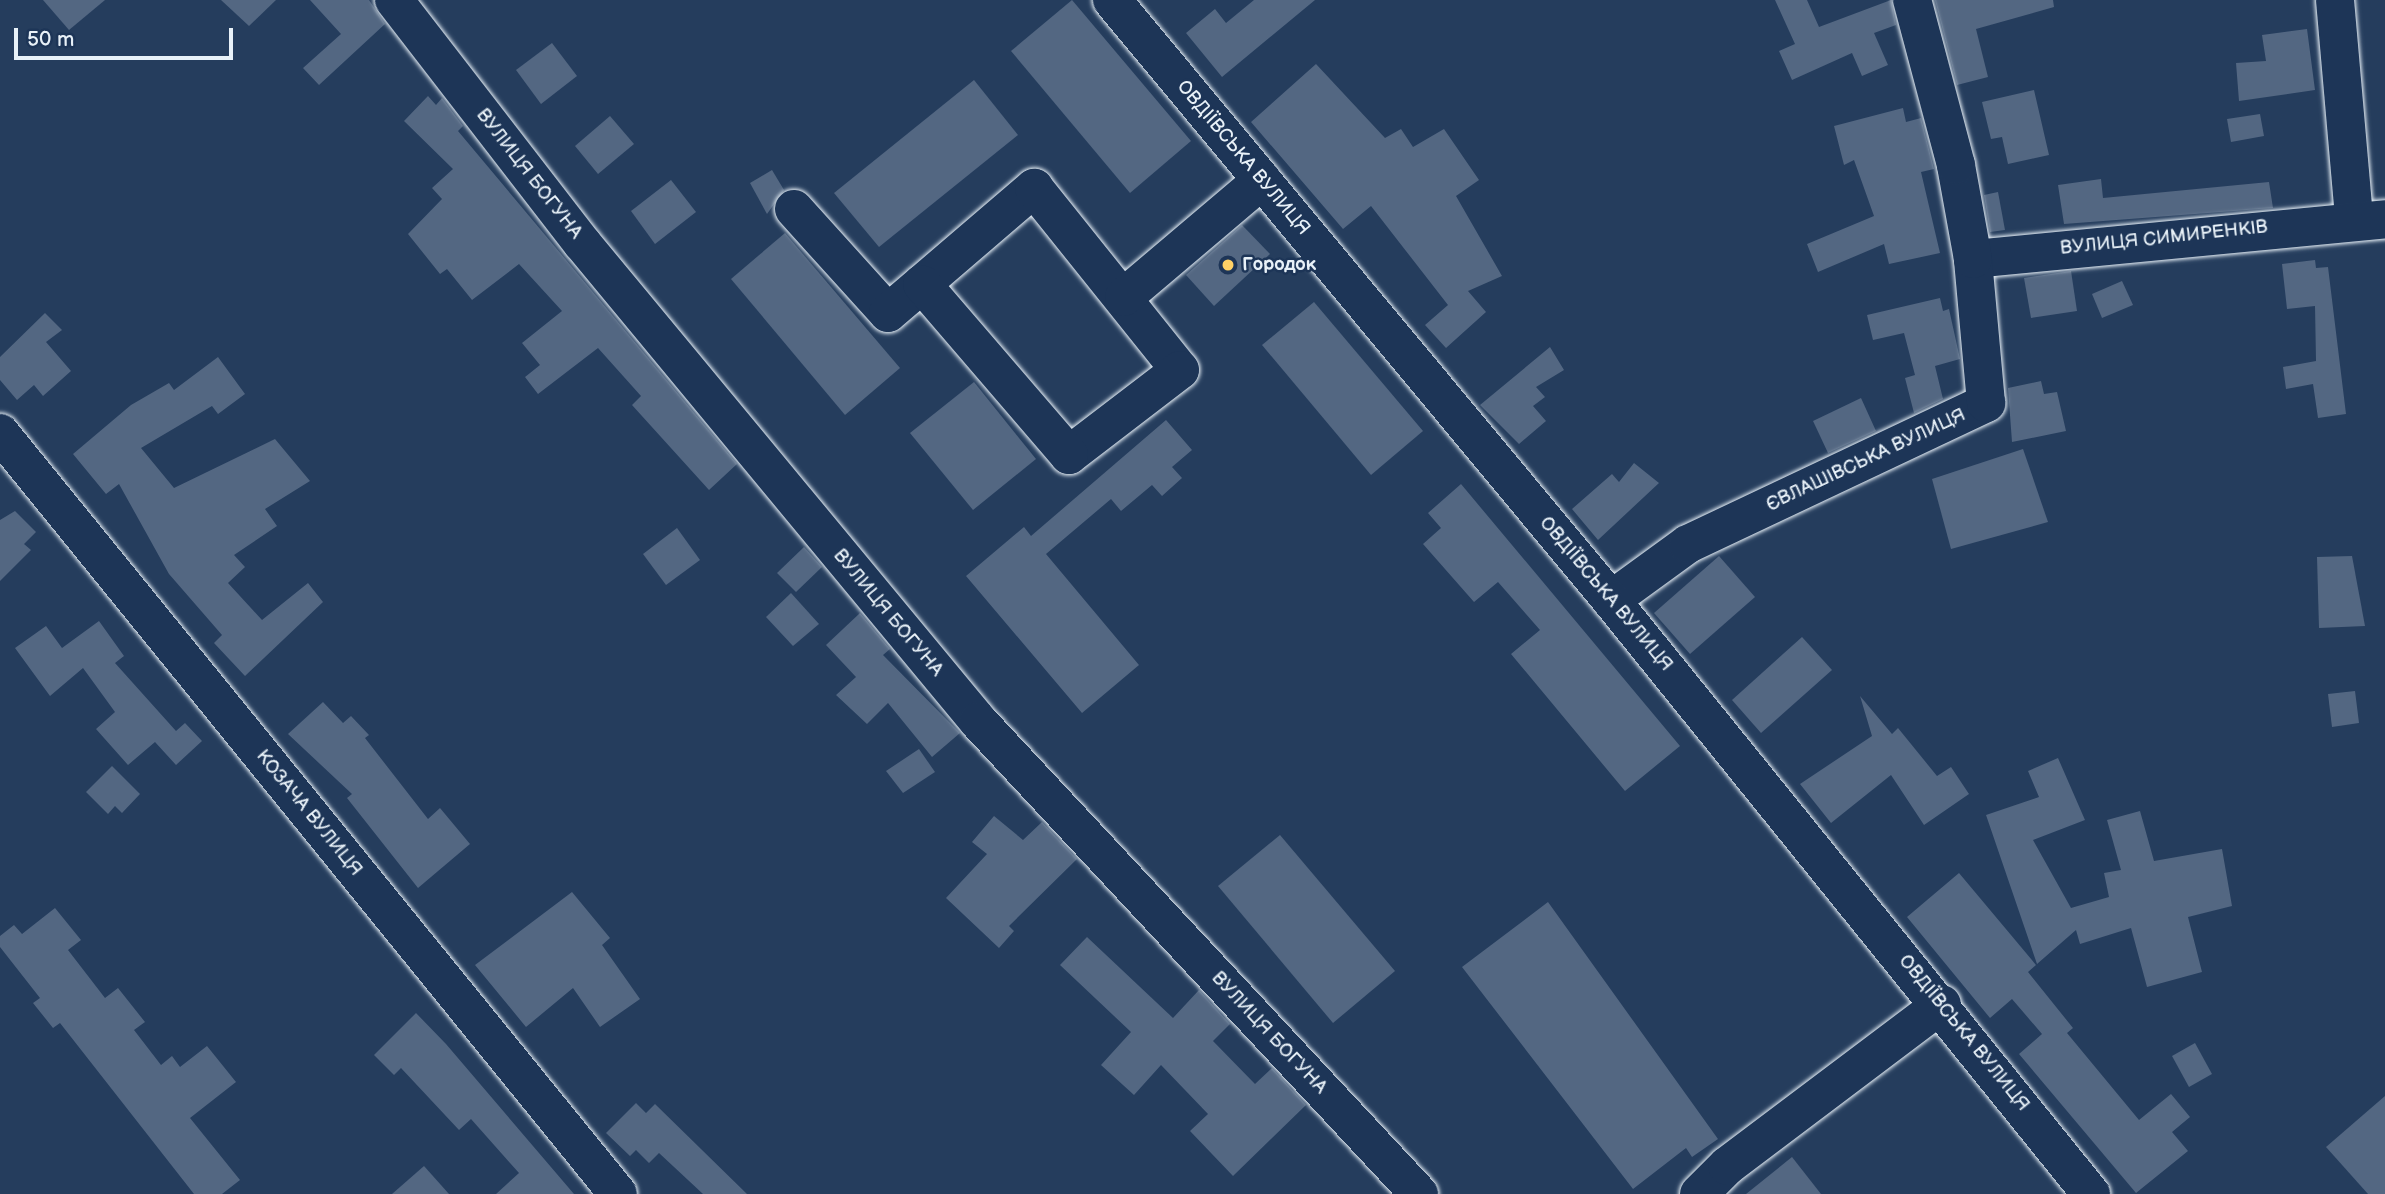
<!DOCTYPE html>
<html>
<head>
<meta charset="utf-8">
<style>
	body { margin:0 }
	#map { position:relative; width:2385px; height:1194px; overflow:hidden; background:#253d5d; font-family:"Balsamiq Sans",sans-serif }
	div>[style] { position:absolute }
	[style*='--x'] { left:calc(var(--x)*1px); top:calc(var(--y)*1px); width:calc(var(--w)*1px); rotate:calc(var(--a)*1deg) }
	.building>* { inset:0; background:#536782 }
	.roads { filter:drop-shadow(0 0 2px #e8f1f8) drop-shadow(0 0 2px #e8f1f8) }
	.minor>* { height:38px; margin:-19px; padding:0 19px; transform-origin:19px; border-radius:19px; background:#1d3557 }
	.major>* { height:38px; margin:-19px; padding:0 19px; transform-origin:19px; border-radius:19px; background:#1d3557 }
	.dots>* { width:19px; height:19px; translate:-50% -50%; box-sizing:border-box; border:4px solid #1d3557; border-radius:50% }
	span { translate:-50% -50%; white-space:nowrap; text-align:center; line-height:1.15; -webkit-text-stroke:5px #1d3557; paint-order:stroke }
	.street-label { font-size:19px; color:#e8f1f8 }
	.poi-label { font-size:19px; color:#e8f1f8; font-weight:700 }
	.left { translate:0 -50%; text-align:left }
	.scale { position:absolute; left:14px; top:28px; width:219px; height:32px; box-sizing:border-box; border:4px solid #e8f1f8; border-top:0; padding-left:9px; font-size:21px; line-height:24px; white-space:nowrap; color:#e8f1f8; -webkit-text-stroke:5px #1d3557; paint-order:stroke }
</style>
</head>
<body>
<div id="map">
	<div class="building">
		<i style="clip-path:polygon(43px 0,105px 0,69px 30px)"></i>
		<i style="clip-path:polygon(221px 0,276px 0,249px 26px)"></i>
		<i style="clip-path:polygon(310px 0,369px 0,385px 24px,319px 85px,303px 68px,341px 34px)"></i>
		<i style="clip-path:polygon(1072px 0,1191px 141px,1130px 193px,1011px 51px)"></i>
		<i style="clip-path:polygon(1254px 0,1315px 0,1222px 77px,1186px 33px,1215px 9px,1226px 23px)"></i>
		<i style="clip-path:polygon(1775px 0,1807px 0,1819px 27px,1891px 0,1896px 25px,1874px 33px,1888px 65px,1862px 76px,1852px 53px,1792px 80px,1779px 51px,1795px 44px)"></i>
		<i style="clip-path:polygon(1935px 0,2053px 0,2054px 7px,1976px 29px,1988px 77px,1957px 85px)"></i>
		<i style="clip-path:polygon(2307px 29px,2315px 90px,2239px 101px,2236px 63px,2266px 61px,2262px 35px)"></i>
		<i style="clip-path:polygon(552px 43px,577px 76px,541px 104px,516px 70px)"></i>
		<i style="clip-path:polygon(1316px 64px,1385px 138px,1401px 129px,1413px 147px,1444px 129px,1479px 180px,1456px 196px,1502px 276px,1468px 291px,1486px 312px,1446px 348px,1425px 325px,1448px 305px,1371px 206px,1343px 229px,1251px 122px)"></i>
		<i style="clip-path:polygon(974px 80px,1018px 135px,879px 247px,834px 193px)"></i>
		<i style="clip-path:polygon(2034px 90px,2049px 155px,2008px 164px,2002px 137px,1991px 139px,1982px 102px)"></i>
		<i style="clip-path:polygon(428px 96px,436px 105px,442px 98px,463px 126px,458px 131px,737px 464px,709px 490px,632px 405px,641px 396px,598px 348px,538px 394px,525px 377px,540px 365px,522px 343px,562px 311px,519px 264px,472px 300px,447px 269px,440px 274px,408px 234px,442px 199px,432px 188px,453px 169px,404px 121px)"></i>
		<i style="clip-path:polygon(1903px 108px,1906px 122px,1921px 118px,1934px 169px,1921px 172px,1940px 253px,1889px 264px,1884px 244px,1818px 272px,1807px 244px,1874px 216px,1854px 160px,1844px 165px,1834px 126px)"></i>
		<i style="clip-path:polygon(2260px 114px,2264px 136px,2231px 142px,2227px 119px)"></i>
		<i style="clip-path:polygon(610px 116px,634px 144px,598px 174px,575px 146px)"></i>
		<i style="clip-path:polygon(772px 170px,784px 190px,767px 214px,750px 183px)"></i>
		<i style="clip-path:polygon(2101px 179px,2103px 198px,2269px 182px,2273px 208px,2064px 224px,2058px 185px)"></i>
		<i style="clip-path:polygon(671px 180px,696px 212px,655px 244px,631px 211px)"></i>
		<i style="clip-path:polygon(1998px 192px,2005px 230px,1990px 232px,1984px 195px)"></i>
		<i style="clip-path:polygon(1242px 225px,1270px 254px,1214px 306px,1186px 275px)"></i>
		<i style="clip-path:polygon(785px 233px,900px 368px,845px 415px,731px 279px)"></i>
		<i style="clip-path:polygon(2315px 260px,2316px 268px,2328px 267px,2346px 414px,2318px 418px,2313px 384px,2286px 389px,2283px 367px,2316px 361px,2315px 306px,2287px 309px,2282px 264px)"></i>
		<i style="clip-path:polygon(2071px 271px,2077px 311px,2031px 318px,2024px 278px)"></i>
		<i style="clip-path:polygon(2122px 281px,2133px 305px,2102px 318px,2092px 294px)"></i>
		<i style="clip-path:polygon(1940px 298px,1943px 311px,1949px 309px,1960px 359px,1935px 366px,1943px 399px,1914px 413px,1905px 378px,1915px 375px,1904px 333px,1873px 340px,1867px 315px)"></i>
		<i style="clip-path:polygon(1314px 302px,1423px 431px,1371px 475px,1262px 345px)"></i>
		<i style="clip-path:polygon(45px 313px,62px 330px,46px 342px,71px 371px,43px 396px,34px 385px,17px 400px,0 380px,0 357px)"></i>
		<i style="clip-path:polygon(1550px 347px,1564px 370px,1536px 387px,1545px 397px,1533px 406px,1546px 421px,1519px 444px,1480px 405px)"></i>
		<i style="clip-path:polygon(218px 357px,245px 394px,218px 414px,212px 406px,141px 448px,174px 488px,275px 439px,310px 481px,265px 509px,277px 526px,234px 555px,245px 567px,228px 583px,262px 620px,308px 583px,323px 602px,245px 676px,214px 643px,222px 635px,169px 574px,119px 484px,106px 494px,73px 454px,131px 405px,169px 383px,174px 390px)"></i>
		<i style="clip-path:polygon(2041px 381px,2044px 394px,2057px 392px,2066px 431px,2012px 442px,2008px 388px)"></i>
		<i style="clip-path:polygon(974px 382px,1036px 459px,973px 510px,910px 433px)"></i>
		<i style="clip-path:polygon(1861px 398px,1876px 431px,1828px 453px,1813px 421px)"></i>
		<i style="clip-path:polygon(1166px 420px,1192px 450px,1172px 467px,1182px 478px,1162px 496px,1152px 485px,1121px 511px,1111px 499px,1046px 554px,1139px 665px,1082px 713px,966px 576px,1024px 527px,1031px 536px)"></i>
		<i style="clip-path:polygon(2023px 449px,2048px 522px,1951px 549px,1932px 479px)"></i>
		<i style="clip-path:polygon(1634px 463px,1659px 483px,1598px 540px,1572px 509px,1612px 474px,1619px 482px)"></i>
		<i style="clip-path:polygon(1461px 484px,1680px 746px,1625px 791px,1511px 654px,1540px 630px,1498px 582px,1474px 602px,1423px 544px,1441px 528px,1428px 513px)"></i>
		<i style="clip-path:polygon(15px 511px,36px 532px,24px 544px,31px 550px,0 581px,0 520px)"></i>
		<i style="clip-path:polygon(677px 528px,700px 560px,666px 585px,643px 554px)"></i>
		<i style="clip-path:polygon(804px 547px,822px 567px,796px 592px,777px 573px)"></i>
		<i style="clip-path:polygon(1719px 556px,1755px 597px,1690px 654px,1654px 613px)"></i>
		<i style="clip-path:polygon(2352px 556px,2365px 626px,2319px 628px,2317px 557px)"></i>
		<i style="clip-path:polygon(791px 593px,819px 624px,793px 646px,766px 617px)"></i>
		<i style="clip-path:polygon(860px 613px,890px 649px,883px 655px,960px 733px,932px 757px,888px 703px,867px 724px,836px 695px,856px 677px,826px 645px)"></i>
		<i style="clip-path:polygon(99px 621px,124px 656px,115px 663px,176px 731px,185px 723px,202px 741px,176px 765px,155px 742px,128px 765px,96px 729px,115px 712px,83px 668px,50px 696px,15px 648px,46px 626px,62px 648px)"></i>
		<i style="clip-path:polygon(1802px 637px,1832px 670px,1761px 733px,1732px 700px)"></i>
		<i style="clip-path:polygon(2355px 691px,2359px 723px,2332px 727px,2328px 694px)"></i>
		<i style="clip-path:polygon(1860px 696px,1892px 734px,1898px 728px,1937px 776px,1951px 767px,1969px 794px,1924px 825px,1891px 775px,1831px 823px,1800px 784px,1872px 736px)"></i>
		<i style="clip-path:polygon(323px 702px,343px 723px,351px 716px,369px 735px,365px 738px,428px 819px,440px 808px,470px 844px,418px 888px,347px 798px,352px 794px,288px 734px)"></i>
		<i style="clip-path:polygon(919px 749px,935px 772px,903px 793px,886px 771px)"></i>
		<i style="clip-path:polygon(2058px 758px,2085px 820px,2033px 840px,2071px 908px,2109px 897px,2104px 873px,2121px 870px,2107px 820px,2140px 811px,2154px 861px,2222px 849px,2232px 906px,2188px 917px,2202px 972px,2147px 987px,2131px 928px,2080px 944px,2076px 930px,2037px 964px,1986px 815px,2039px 797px,2028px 771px)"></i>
		<i style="clip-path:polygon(112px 766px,140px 794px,122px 813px,115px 806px,108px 814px,86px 792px)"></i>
		<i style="clip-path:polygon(994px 816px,1023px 840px,1042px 822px,1077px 859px,1009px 926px,1014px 931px,999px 948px,946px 898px,987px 854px,972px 842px)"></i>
		<i style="clip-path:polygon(1280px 835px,1395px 971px,1333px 1023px,1218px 886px)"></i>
		<i style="clip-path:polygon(1959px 873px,2036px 965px,2028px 972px,2073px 1028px,2067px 1033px,2139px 1120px,2171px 1094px,2190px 1117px,2172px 1132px,2188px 1151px,2136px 1193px,2019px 1054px,2042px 1034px,2012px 999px,1990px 1018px,1907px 917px)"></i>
		<i style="clip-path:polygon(572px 892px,610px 938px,602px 945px,640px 999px,600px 1027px,573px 988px,526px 1027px,475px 965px)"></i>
		<i style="clip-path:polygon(1548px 902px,1718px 1139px,1692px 1157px,1686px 1148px,1633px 1189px,1462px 967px)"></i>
		<i style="clip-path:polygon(55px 908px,81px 940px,68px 950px,105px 998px,118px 988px,145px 1022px,134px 1030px,161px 1065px,172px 1056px,180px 1067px,207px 1046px,236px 1082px,190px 1118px,240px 1180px,222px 1194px,194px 1194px,60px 1023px,53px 1028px,33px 1003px,40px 998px,0 947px,0 936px,14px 925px,22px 934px)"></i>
		<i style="clip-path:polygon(1087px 937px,1173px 1018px,1199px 990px,1230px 1024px,1213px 1041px,1255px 1084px,1272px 1068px,1306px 1105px,1233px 1176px,1190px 1131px,1208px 1114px,1161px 1065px,1134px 1095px,1101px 1065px,1131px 1032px,1060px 965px)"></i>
		<i style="clip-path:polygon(416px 1013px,446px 1044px,574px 1194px,496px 1194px,519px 1173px,471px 1119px,459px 1130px,401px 1068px,394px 1075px,374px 1055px)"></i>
		<i style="clip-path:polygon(2195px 1043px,2212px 1074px,2189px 1087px,2172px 1056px)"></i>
		<i style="clip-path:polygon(2385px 1096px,2385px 1194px,2368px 1194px,2326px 1147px)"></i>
		<i style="clip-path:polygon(636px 1103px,646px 1113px,655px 1104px,747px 1194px,703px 1194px,659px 1153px,649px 1163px,636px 1150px,630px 1156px,606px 1133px)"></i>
		<i style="clip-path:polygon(1792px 1157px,1821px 1194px,1746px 1194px)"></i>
		<i style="clip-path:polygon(424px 1166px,449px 1194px,392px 1194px)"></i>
	</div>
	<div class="roads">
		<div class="minor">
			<i style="--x:394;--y:0;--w:307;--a:52.3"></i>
			<i style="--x:582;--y:243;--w:621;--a:50.36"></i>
			<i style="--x:978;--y:721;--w:647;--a:47.01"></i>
			<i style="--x:2335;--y:0;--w:219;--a:85"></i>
			<i style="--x:794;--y:209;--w:140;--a:47.9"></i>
			<i style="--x:888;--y:313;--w:45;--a:-40.5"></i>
			<i style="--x:922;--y:284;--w:148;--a:-40.6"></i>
			<i style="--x:1034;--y:188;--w:233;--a:51.3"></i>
			<i style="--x:1180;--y:370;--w:140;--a:142.6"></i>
			<i style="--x:1069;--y:455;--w:225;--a:-130.7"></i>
			<i style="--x:1973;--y:259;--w:414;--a:-5.5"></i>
			<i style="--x:1124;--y:297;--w:181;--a:-40.3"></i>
			<i style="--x:0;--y:433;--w:980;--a:50.92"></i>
			<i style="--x:1611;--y:600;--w:95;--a:-36"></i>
			<i style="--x:1688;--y:544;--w:330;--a:-25.3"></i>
			<i style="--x:1986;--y:403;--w:145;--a:-95.2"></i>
			<i style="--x:1973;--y:259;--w:96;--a:-100.3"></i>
			<i style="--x:1956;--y:165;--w:171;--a:-104.9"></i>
			<i style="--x:1699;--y:1194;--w:40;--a:-45"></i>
			<i style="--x:1727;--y:1166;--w:269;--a:-37"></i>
		</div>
		<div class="major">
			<i style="--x:1112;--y:0;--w:780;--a:50.25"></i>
			<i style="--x:1611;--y:600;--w:764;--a:51.06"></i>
		</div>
	</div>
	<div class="dots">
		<i style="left:1228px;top:265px;background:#ffd166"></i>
	</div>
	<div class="street-label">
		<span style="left:1243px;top:158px;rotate:50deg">ОВДІЇВСЬКА ВУЛИЦЯ</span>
		<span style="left:529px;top:174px;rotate:52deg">ВУЛИЦЯ БОГУНА</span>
		<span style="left:2164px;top:238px;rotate:-6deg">ВУЛИЦЯ СИМИРЕНКІВ</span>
		<span style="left:1866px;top:460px;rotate:-25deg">ЄВЛАШІВСЬКА ВУЛИЦЯ</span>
		<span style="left:1606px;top:594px;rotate:50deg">ОВДІЇВСЬКА ВУЛИЦЯ</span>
		<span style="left:888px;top:613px;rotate:50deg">ВУЛИЦЯ БОГУНА</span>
		<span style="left:309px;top:813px;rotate:51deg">КОЗАЧА ВУЛИЦЯ</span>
		<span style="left:1269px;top:1033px;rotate:47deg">ВУЛИЦЯ БОГУНА</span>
		<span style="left:1964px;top:1033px;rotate:51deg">ОВДІЇВСЬКА ВУЛИЦЯ</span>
	</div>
	<div class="poi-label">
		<span class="left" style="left:1242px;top:265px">Городок</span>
	</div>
	<div class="scale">50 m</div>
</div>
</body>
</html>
